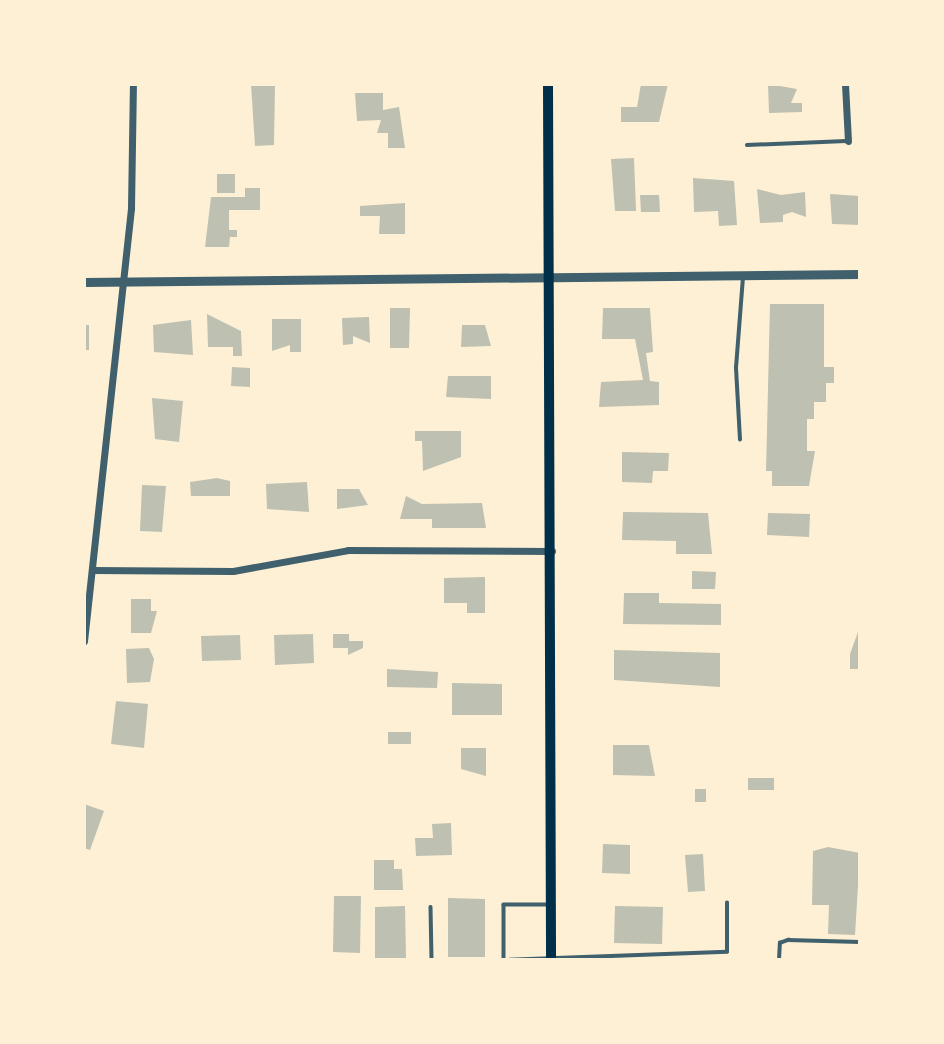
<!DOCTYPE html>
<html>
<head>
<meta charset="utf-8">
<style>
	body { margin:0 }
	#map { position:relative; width:944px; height:1044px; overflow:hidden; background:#fdf0d5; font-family:Mulish,sans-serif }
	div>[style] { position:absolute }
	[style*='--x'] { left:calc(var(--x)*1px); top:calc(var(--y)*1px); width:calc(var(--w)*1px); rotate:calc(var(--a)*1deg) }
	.building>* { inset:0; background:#bec0b2 }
	.service>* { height:3.5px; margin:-1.75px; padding:0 1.75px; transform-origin:1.75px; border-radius:1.75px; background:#3f606c }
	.minor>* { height:7px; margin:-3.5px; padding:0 3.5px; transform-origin:3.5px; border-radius:3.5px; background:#3f606c }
	.tertiary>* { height:9px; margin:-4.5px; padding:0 4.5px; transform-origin:4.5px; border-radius:4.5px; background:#3f606c }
	.secondary>* { height:10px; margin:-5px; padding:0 5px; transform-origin:5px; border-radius:5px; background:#003049 }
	span { translate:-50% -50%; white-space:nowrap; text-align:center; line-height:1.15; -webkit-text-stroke:7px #fdf0d5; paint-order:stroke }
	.frame { position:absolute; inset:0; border:86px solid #fdf0d5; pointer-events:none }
</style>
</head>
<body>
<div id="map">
	<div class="building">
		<i style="clip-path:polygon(251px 84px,275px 84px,274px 145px,255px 146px)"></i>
		<i style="clip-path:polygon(641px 84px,668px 84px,659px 122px,621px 122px,621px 107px,637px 107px)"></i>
		<i style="clip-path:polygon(768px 84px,797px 89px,791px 103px,802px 103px,802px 112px,769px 113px)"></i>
		<i style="clip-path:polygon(355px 93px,383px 93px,383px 110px,399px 107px,405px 148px,388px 148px,388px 133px,377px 133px,381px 120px,357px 121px)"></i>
		<i style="clip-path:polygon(634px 158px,636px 211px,615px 211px,611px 159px)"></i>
		<i style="clip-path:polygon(217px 174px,235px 174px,235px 193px,217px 193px)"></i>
		<i style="clip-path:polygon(693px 178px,734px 181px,737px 225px,719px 226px,718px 211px,694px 212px)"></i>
		<i style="clip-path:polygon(245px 188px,260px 188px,260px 210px,229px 210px,229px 230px,237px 230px,237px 237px,230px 237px,229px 247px,205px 247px,211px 197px,245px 197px)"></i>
		<i style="clip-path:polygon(757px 189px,781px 195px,805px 192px,806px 217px,792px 212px,783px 215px,783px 222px,760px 223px)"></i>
		<i style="clip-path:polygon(830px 194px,860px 196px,860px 225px,832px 224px)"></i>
		<i style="clip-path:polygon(640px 195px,659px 195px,660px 212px,641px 212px)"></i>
		<i style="clip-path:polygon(405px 203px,405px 234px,379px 234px,380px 216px,360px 216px,360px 206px)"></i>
		<i style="clip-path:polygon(770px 304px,824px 304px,824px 367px,834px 367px,834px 383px,826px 383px,826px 402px,814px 402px,814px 419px,807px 419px,807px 451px,815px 451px,809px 486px,772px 486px,772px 471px,766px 471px)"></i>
		<i style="clip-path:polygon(390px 308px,410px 308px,409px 348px,390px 348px)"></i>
		<i style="clip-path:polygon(603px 308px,650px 308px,653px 352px,646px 353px,650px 381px,659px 382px,659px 405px,599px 407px,601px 382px,643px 380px,635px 339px,602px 339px)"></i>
		<i style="clip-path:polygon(207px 314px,241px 331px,242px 356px,233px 356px,233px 347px,208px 347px)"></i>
		<i style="clip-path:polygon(369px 317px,370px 343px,353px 336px,353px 344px,343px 345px,342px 318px)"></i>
		<i style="clip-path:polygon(272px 319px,301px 319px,301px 352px,290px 352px,290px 345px,272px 351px)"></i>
		<i style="clip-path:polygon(191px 320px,193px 355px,154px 352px,153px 325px)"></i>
		<i style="clip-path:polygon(84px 325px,89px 325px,89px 350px,84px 350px)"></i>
		<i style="clip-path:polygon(462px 325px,485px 325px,491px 346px,461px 347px)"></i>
		<i style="clip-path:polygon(232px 367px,250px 368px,250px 387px,231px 386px)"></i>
		<i style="clip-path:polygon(448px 376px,491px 376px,491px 399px,446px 397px)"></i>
		<i style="clip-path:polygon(152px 398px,183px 401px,179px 442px,155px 439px)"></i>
		<i style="clip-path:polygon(415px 431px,461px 431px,461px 457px,423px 471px,422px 441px,415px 441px)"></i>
		<i style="clip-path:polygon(622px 452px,669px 453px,668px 471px,653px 471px,652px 483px,622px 482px)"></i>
		<i style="clip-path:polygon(217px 478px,230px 481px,230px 496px,191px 496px,190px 482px)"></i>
		<i style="clip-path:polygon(307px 482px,309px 512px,267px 509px,266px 484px)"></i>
		<i style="clip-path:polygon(142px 485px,166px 486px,162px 532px,140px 531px)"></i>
		<i style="clip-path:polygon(337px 489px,359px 489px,368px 505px,337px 509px)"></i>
		<i style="clip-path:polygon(406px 496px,422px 504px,482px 503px,486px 528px,432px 528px,432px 519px,400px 519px)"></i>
		<i style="clip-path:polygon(623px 512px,708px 513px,712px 554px,676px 554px,676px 541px,622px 540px)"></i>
		<i style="clip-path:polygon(768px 513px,810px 514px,809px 537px,767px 535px)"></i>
		<i style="clip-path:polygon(692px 571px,716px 572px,715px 589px,692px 589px)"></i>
		<i style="clip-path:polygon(485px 577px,485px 613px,467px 613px,467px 603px,444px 603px,444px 578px)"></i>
		<i style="clip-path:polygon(624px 593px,659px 593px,659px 603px,721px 604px,721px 625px,623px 624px)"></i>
		<i style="clip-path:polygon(131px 599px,151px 599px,151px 611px,157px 611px,151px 633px,131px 633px)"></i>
		<i style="clip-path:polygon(858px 632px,860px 669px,850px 669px,850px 654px)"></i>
		<i style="clip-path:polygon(313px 634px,314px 663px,275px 665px,274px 635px)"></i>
		<i style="clip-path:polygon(333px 634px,349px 634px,349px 641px,363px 641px,363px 648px,348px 655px,348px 648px,333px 648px)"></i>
		<i style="clip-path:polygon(240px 635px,241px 660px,202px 661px,201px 636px)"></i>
		<i style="clip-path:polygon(149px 648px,154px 659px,150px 682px,127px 683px,126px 649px)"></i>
		<i style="clip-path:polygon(614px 650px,720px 653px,720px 687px,614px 680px)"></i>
		<i style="clip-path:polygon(387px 669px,438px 672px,437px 688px,387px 687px)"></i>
		<i style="clip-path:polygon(452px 683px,502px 684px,502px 715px,452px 715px)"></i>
		<i style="clip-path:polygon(116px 701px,148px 704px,144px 748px,111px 744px)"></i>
		<i style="clip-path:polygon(388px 732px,411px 732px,411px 744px,388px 744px)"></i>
		<i style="clip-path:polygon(613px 745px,649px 745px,655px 776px,613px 775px)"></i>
		<i style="clip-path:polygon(461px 748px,486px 748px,486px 776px,461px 769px)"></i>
		<i style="clip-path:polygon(748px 778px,774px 778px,774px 790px,748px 790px)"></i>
		<i style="clip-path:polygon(695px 789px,706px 789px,706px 802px,695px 802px)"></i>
		<i style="clip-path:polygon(84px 804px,104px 811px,90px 850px,84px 848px)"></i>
		<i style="clip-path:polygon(451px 823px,452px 855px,416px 856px,415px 838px,433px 838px,432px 824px)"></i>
		<i style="clip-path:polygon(603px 844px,630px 845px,630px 874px,602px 873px)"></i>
		<i style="clip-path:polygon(828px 847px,860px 853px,855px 935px,828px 934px,829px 905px,812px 905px,813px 851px)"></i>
		<i style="clip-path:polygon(703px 854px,705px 891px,688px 892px,685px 855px)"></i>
		<i style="clip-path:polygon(374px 860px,394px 860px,394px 869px,402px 869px,403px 890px,374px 890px)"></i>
		<i style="clip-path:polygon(334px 896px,361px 896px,360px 953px,333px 952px)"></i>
		<i style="clip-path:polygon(448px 898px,485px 899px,485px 957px,448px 957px)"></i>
		<i style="clip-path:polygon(405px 906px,406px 959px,375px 960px,375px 907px)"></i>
		<i style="clip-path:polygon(615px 906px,663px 907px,662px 944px,614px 943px)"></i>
	</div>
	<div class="service">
		<i style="--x:747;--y:145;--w:99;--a:-2.3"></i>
		<i style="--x:740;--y:440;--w:72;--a:-93.2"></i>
		<i style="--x:736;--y:368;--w:90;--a:-85.6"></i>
		<i style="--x:549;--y:905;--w:45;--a:180"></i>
		<i style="--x:504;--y:905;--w:55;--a:90"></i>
		<i style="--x:504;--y:960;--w:223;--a:-2.1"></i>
		<i style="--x:727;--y:952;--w:49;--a:-90"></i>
		<i style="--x:431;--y:907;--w:53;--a:88.9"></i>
		<i style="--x:485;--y:960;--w:19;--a:0"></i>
		<i style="--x:779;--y:960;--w:17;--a:-87"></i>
		<i style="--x:780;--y:943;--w:9;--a:-21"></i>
		<i style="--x:788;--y:940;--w:72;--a:1.6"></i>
	</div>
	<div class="minor">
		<i style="--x:845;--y:84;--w:57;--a:87"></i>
		<i style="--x:92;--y:570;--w:141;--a:0.4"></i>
		<i style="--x:233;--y:571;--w:117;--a:-10.3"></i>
		<i style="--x:348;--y:550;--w:204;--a:0.3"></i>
		<i style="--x:84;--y:641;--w:436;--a:-83.8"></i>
		<i style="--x:131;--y:208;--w:124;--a:-89.1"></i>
	</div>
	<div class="tertiary">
		<i style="--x:84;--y:282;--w:776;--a:-0.59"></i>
	</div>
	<div class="secondary">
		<i style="--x:548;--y:84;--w:876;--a:89.8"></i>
	</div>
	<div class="frame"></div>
</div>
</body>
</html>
